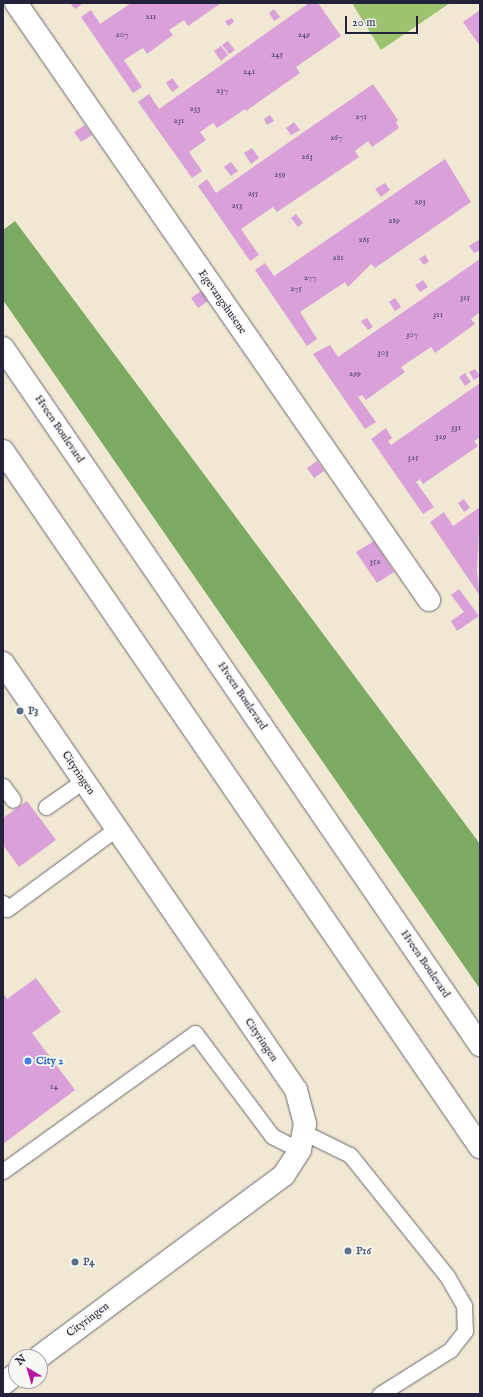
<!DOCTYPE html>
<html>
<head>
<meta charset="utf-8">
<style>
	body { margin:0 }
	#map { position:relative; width:483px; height:1397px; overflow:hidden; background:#f1e8d3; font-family:"IM FELL English",serif }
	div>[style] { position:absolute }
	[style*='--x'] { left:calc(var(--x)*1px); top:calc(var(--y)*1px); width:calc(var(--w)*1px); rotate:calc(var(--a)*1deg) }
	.green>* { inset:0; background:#9cc470 }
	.forest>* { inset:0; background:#7daa62 }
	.building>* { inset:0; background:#d9a0da }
	.roads { filter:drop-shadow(0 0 1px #6a6770) drop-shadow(0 0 1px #6a6770) }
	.lane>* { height:15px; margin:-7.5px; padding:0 7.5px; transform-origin:7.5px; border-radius:7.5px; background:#fff }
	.street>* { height:22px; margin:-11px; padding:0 11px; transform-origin:11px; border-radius:11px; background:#fff }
	.secondary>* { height:22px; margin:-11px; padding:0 11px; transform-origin:11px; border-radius:11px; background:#fff }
	.dots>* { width:11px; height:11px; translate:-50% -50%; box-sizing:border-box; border:2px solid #f6f6f2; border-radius:50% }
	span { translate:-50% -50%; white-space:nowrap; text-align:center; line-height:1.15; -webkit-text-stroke:3.5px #f6f6f2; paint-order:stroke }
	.number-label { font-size:9px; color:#504263 }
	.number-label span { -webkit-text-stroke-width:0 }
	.street-label { font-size:11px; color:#22223b }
	.service-label { font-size:11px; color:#4e5e75; font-weight:700 }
	.left { translate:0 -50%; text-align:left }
	.shop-label { font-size:11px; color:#366cbe; font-weight:700 }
	.frame { position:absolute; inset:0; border:4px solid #22223b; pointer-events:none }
	.north { position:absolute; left:8px; top:1349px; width:40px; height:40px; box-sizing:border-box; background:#f6f6f2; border:1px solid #a1a1a9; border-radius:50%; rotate:322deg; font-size:11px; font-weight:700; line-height:16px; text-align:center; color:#22223b }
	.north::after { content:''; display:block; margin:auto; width:14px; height:18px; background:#b5179e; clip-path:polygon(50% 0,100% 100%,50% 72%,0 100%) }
	.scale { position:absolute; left:345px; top:16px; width:73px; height:18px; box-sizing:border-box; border:2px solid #22223b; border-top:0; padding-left:5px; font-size:12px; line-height:14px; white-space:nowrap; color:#22223b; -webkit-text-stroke:3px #f6f6f2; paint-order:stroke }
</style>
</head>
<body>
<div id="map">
	<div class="green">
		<i style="clip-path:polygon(352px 3px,450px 3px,381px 50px)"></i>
	</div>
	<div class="forest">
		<i style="clip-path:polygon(15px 221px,480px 844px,480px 989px,3px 300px,3px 230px)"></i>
	</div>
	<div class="building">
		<i style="clip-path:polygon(70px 3px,84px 3px,75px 9px)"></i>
		<i style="clip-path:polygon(131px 3px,221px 3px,188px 26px,184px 20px,169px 30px,173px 35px,147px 54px,143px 48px,124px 60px,142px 87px,133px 93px,81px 17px,91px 10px,100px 24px)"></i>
		<i style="clip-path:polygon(309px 3px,318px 3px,341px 36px,296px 67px,300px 73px,246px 111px,245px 109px,217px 128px,213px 123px,200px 132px,206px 140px,189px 152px,202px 171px,192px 178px,138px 102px,149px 94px,159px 109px)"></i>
		<i style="clip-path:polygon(274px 9px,280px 17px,274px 21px,269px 13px)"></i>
		<i style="clip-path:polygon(480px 10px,480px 46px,463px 22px)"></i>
		<i style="clip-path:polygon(232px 18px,234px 22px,228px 26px,225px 21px)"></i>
		<i style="clip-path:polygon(228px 41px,235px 50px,229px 54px,222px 45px)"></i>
		<i style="clip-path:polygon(221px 46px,228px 55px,221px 61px,214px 51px)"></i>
		<i style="clip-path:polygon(172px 78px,179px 87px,172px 92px,166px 83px)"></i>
		<i style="clip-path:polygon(373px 84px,398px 120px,396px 122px,399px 128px,372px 147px,368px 141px,355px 151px,359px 157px,277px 212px,273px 207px,241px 229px,259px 255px,250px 261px,198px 186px,207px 179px,216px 193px)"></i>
		<i style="clip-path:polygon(270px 115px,274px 121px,267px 125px,264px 119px)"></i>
		<i style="clip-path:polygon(294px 122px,300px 130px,291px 135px,286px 128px)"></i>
		<i style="clip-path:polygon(85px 125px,92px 135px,81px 142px,74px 132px)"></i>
		<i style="clip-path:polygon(252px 148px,259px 158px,251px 164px,244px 153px)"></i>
		<i style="clip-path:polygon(445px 159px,471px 202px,375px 268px,371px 264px,348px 287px,345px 282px,300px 312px,317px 339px,307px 346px,255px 270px,265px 263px,274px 276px)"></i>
		<i style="clip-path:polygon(231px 162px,238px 171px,231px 176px,224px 167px)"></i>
		<i style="clip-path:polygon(385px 183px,390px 190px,381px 197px,375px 189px)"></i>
		<i style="clip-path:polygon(296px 214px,303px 223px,298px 227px,291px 218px)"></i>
		<i style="clip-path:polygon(480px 239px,480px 250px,474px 253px,469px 246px)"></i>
		<i style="clip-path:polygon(425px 255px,429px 261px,424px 265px,419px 259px)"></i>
		<i style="clip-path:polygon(480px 259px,480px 312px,471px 319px,475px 324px,435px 353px,431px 347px,401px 367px,405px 372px,366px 400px,362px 395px,358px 397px,376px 422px,365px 429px,313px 354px,330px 345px,338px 357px)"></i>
		<i style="clip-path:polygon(423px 280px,428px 287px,420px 292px,415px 285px)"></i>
		<i style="clip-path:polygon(201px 291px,208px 301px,198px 308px,191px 298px)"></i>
		<i style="clip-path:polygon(395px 298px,401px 307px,395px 311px,389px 302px)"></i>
		<i style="clip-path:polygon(367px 318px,373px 327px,368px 330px,361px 321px)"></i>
		<i style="clip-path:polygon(475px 369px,480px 376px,474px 380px,469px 372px)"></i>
		<i style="clip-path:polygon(465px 373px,471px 382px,465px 386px,459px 377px)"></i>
		<i style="clip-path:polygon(480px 383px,480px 437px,474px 441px,478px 446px,423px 484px,420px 479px,416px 482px,434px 507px,423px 514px,371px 439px,386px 428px,392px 438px,388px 441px,391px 445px)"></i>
		<i style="clip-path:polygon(317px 461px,324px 471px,314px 478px,307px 468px)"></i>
		<i style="clip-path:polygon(464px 499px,470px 508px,464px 512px,458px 503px)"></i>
		<i style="clip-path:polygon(480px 507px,477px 571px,480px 596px,430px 522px,444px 512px,453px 526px)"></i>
		<i style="clip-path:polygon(374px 541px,394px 572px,377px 583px,356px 552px)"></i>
		<i style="clip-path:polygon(459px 589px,479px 616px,457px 631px,451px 621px,464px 612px,451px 595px)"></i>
		<i style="clip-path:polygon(27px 801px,56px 840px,19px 867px,3px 845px,3px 818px)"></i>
		<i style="clip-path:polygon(36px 978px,61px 1012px,32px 1033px,75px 1090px,3px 1144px,3px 993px,7px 999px)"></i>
	</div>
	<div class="roads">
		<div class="lane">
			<i style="--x:3;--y:786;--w:17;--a:54"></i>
			<i style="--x:46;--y:807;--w:45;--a:-35.1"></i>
			<i style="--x:3;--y:903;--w:7;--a:56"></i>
			<i style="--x:7;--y:909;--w:135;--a:-36.3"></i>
			<i style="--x:303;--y:1132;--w:52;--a:26.1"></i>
			<i style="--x:350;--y:1155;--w:155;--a:51.3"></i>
			<i style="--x:447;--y:1276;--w:34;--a:60"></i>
			<i style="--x:464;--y:1305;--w:26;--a:88"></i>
			<i style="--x:465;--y:1331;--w:24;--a:128"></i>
			<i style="--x:450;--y:1350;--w:83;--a:147.8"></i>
			<i style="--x:3;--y:1171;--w:236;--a:-35.7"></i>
			<i style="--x:195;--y:1033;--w:129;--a:53.2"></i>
			<i style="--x:272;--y:1136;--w:31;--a:27"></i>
		</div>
		<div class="street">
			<i style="--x:16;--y:3;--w:726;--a:55.32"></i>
			<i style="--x:3;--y:663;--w:518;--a:55.54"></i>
			<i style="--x:296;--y:1090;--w:35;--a:75"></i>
			<i style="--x:305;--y:1124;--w:26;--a:101"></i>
			<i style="--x:300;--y:1150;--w:30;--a:123"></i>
			<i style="--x:284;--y:1175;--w:305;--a:143.4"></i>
			<i style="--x:3;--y:1384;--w:16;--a:-38"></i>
		</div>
		<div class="secondary">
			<i style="--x:3;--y:348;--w:845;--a:55.61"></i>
			<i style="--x:3;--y:451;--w:844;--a:55.58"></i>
		</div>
	</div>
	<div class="dots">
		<i style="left:20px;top:711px;background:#5c6f8a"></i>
		<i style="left:28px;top:1061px;background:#3f7fe0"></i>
		<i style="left:348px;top:1251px;background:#5c6f8a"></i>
		<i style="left:75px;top:1262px;background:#5c6f8a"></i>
	</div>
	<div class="number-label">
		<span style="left:151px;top:17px">211</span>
		<span style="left:122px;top:35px">207</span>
		<span style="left:304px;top:35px">249</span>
		<span style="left:277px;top:55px">245</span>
		<span style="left:249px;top:72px">241</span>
		<span style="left:222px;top:91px">237</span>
		<span style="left:195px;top:109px">233</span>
		<span style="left:361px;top:117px">271</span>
		<span style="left:179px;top:121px">231</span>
		<span style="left:336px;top:138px">267</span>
		<span style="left:307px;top:157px">263</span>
		<span style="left:280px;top:175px">259</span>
		<span style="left:253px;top:194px">255</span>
		<span style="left:420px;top:202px">293</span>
		<span style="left:237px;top:206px">253</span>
		<span style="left:394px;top:221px">289</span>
		<span style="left:364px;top:240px">285</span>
		<span style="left:338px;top:258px">281</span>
		<span style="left:310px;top:278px">277</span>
		<span style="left:296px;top:289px">275</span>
		<span style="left:465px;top:298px">315</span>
		<span style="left:438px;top:315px">311</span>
		<span style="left:412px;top:335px">307</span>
		<span style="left:383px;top:353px">303</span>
		<span style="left:355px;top:374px">299</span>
		<span style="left:456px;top:428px">331</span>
		<span style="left:441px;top:437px">329</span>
		<span style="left:413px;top:458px">325</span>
		<span style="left:375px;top:562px">352</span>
		<span style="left:54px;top:1087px">14</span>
	</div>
	<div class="street-label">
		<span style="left:222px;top:302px;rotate:55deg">Egevangshusene</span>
		<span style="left:59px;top:429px;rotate:56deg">Hveen Boulevard</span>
		<span style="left:242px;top:696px;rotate:56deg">Hveen Boulevard</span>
		<span style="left:78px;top:773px;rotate:56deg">Cityringen</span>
		<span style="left:425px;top:964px;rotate:56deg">Hveen Boulevard</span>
		<span style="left:261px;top:1040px;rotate:56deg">Cityringen</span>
		<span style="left:88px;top:1320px;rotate:-37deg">Cityringen</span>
	</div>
	<div class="service-label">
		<span class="left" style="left:28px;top:711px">P3</span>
		<span class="left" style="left:356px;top:1251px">P16</span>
		<span class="left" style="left:83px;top:1262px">P4</span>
	</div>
	<div class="shop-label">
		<span class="left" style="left:36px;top:1061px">City 2</span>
	</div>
	<div class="frame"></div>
	<div class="north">N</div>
	<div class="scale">20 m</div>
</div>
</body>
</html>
